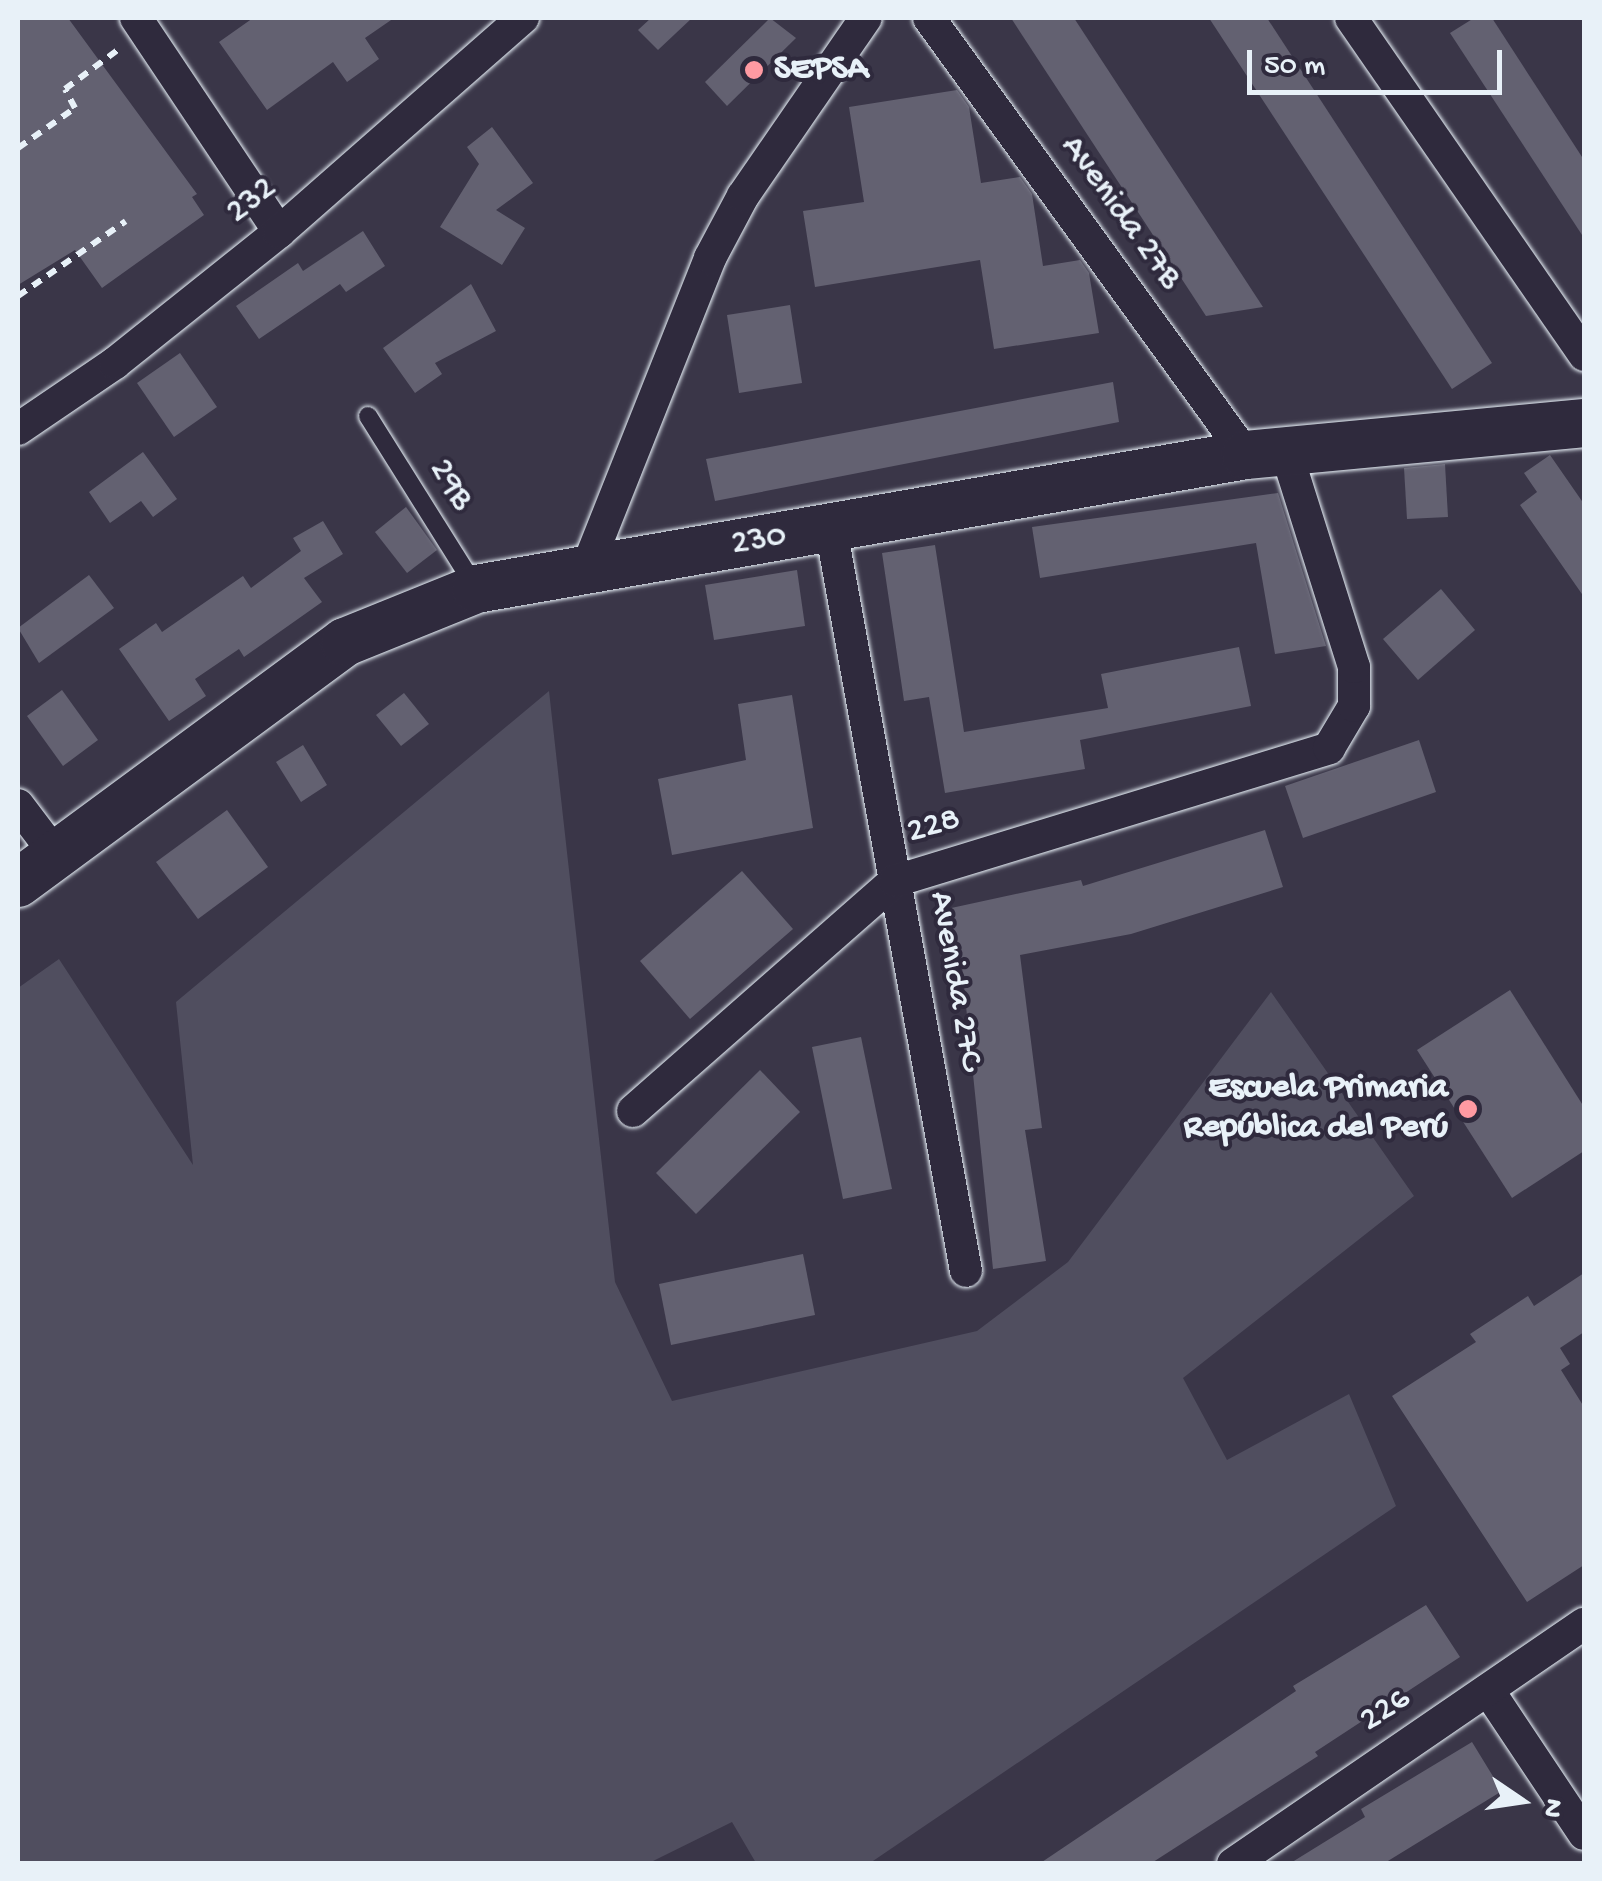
<!DOCTYPE html>
<html>
<head>
<meta charset="utf-8">
<style>
	body { margin:0 }
	#map { position:relative; width:1602px; height:1881px; overflow:hidden; background:#3a3648; font-family:"Gochi Hand",sans-serif }
	div>[style] { position:absolute }
	[style*='--x'] { left:calc(var(--x)*1px); top:calc(var(--y)*1px); width:calc(var(--w)*1px); rotate:calc(var(--a)*1deg) }
	.green>* { inset:0; background:#504e5f }
	.building>* { inset:0; background:#636171 }
	.path>* { height:6px; margin-top:-3px; transform-origin:0; background:repeating-linear-gradient(90deg,#e8f1f8 0 10px,transparent 0 18px) }
	.roads { filter:drop-shadow(0 0 2px #e8f1f8) drop-shadow(0 0 2px #e8f1f8) }
	.lane>* { height:18px; margin:-9px; padding:0 9px; transform-origin:9px; border-radius:9px; background:#2f2a3d }
	.street>* { height:32px; margin:-16px; padding:0 16px; transform-origin:16px; border-radius:16px; background:#2f2a3d }
	.secondary>* { height:48px; margin:-24px; padding:0 24px; transform-origin:24px; border-radius:24px; background:#2f2a3d }
	.dots>* { width:28px; height:28px; translate:-50% -50%; box-sizing:border-box; border:5px solid #2f2a3d; border-radius:50% }
	span { translate:-50% -50%; white-space:nowrap; text-align:center; line-height:1.15; -webkit-text-stroke:8px #2f2a3d; paint-order:stroke }
	.poi-label { font-size:35px; color:#e8f1f8; font-weight:700 }
	.left { translate:0 -50%; text-align:left }
	.right { translate:-100% -50%; text-align:right }
	.street-label { font-size:35px; color:#e8f1f8 }
	.frame { position:absolute; inset:0; border:20px solid #e8f1f8; pointer-events:none }
	.north { position:absolute; left:1472px; top:1751px; width:100px; height:100px; -webkit-text-stroke:8px #2f2a3d; paint-order:stroke; rotate:103deg; font-size:28px; font-weight:700; line-height:40px; text-align:center; color:#e8f1f8 }
	.north::after { content:''; display:block; margin:auto; width:35px; height:45px; background:#e8f1f8; clip-path:polygon(50% 0,100% 100%,50% 72%,0 100%) }
	.scale { position:absolute; left:1247px; top:50px; width:255px; height:45px; box-sizing:border-box; border:5px solid #e8f1f8; border-top:0; padding-left:12px; font-size:30px; line-height:35px; white-space:nowrap; color:#e8f1f8; -webkit-text-stroke:8px #2f2a3d; paint-order:stroke }
</style>
</head>
<body>
<div id="map">
	<div class="green">
		<i style="clip-path:polygon(549px 691px,615px 1282px,672px 1401px,977px 1331px,1068px 1262px,1271px 992px,1414px 1196px,1183px 1378px,1227px 1460px,1349px 1394px,1396px 1506px,870px 1863px,756px 1863px,732px 1822px,649px 1863px,18px 1863px,18px 988px,59px 959px,193px 1165px,176px 1002px)"></i>
	</div>
	<div class="building">
		<i style="clip-path:polygon(18px 18px,68px 18px,197px 194px,192px 197px,204px 215px,102px 288px,75px 250px,18px 285px)"></i>
		<i style="clip-path:polygon(253px 18px,394px 18px,365px 38px,379px 59px,347px 82px,333px 62px,267px 110px,219px 42px)"></i>
		<i style="clip-path:polygon(651px 18px,692px 18px,658px 50px,638px 30px)"></i>
		<i style="clip-path:polygon(770px 18px,796px 38px,727px 106px,705px 82px)"></i>
		<i style="clip-path:polygon(1011px 18px,1074px 18px,1263px 307px,1206px 316px)"></i>
		<i style="clip-path:polygon(1209px 18px,1267px 18px,1492px 363px,1452px 389px)"></i>
		<i style="clip-path:polygon(1474px 18px,1492px 18px,1584px 160px,1584px 238px,1450px 33px)"></i>
		<i style="clip-path:polygon(957px 90px,969px 107px,981px 183px,1020px 177px,1032px 194px,1043px 266px,1080px 260px,1089px 273px,1099px 333px,994px 349px,980px 260px,815px 287px,803px 211px,864px 202px,849px 107px)"></i>
		<i style="clip-path:polygon(492px 127px,533px 183px,496px 210px,525px 228px,502px 265px,440px 227px,479px 164px,467px 147px)"></i>
		<i style="clip-path:polygon(363px 231px,385px 266px,346px 292px,340px 284px,259px 339px,236px 306px,298px 263px,303px 271px)"></i>
		<i style="clip-path:polygon(471px 284px,496px 331px,435px 363px,442px 374px,415px 393px,383px 348px)"></i>
		<i style="clip-path:polygon(790px 305px,802px 383px,739px 393px,727px 315px)"></i>
		<i style="clip-path:polygon(180px 353px,217px 407px,174px 437px,137px 383px)"></i>
		<i style="clip-path:polygon(1113px 382px,1119px 422px,715px 501px,706px 459px)"></i>
		<i style="clip-path:polygon(143px 452px,177px 499px,153px 517px,141px 501px,110px 523px,89px 492px)"></i>
		<i style="clip-path:polygon(1550px 455px,1584px 504px,1584px 597px,1520px 505px,1537px 492px,1524px 473px)"></i>
		<i style="clip-path:polygon(1445px 464px,1448px 517px,1407px 519px,1404px 468px)"></i>
		<i style="clip-path:polygon(1278px 493px,1326px 646px,1275px 654px,1256px 543px,1040px 578px,1032px 527px)"></i>
		<i style="clip-path:polygon(406px 507px,437px 550px,407px 573px,375px 532px)"></i>
		<i style="clip-path:polygon(323px 521px,343px 554px,304px 578px,322px 602px,244px 657px,239px 649px,195px 679px,206px 696px,169px 721px,119px 649px,156px 623px,162px 632px,243px 576px,251px 588px,301px 551px,293px 538px)"></i>
		<i style="clip-path:polygon(935px 545px,964px 732px,1108px 708px,1101px 674px,1239px 647px,1251px 706px,1080px 740px,1085px 769px,945px 793px,929px 697px,904px 701px,882px 553px)"></i>
		<i style="clip-path:polygon(797px 570px,805px 626px,714px 640px,705px 585px)"></i>
		<i style="clip-path:polygon(89px 575px,114px 608px,39px 663px,18px 628px)"></i>
		<i style="clip-path:polygon(1441px 589px,1475px 630px,1418px 680px,1383px 639px)"></i>
		<i style="clip-path:polygon(62px 690px,98px 740px,63px 766px,27px 716px)"></i>
		<i style="clip-path:polygon(404px 693px,429px 724px,401px 746px,376px 715px)"></i>
		<i style="clip-path:polygon(792px 695px,813px 828px,672px 855px,658px 779px,746px 760px,738px 704px)"></i>
		<i style="clip-path:polygon(1419px 740px,1436px 792px,1303px 838px,1285px 786px)"></i>
		<i style="clip-path:polygon(303px 745px,327px 785px,301px 802px,276px 762px)"></i>
		<i style="clip-path:polygon(227px 810px,268px 867px,198px 919px,156px 862px)"></i>
		<i style="clip-path:polygon(1265px 830px,1283px 887px,1131px 934px,1020px 955px,1042px 1128px,1025px 1130px,1046px 1261px,993px 1269px,962px 967px,954px 969px,942px 910px,1081px 880px,1083px 886px)"></i>
		<i style="clip-path:polygon(742px 871px,793px 929px,690px 1019px,640px 961px)"></i>
		<i style="clip-path:polygon(1510px 990px,1584px 1107px,1584px 1151px,1512px 1198px,1417px 1050px)"></i>
		<i style="clip-path:polygon(861px 1037px,892px 1189px,843px 1199px,812px 1047px)"></i>
		<i style="clip-path:polygon(760px 1070px,800px 1112px,696px 1214px,656px 1173px)"></i>
		<i style="clip-path:polygon(803px 1254px,815px 1315px,671px 1345px,659px 1284px)"></i>
		<i style="clip-path:polygon(1584px 1273px,1584px 1332px,1560px 1348px,1570px 1364px,1561px 1370px,1584px 1407px,1584px 1565px,1527px 1602px,1392px 1396px,1476px 1342px,1470px 1334px,1528px 1296px,1534px 1306px)"></i>
		<i style="clip-path:polygon(1426px 1605px,1460px 1657px,1315px 1752px,1318px 1756px,1150px 1864px,1039px 1864px,1296px 1691px,1293px 1686px)"></i>
		<i style="clip-path:polygon(1472px 1742px,1502px 1791px,1383px 1864px,1289px 1864px,1365px 1817px,1361px 1809px)"></i>
	</div>
	<div class="path">
		<i style="--x:18;--y:148;--w:70;--a:-35.1"></i>
		<i style="--x:75;--y:108;--w:21;--a:-118"></i>
		<i style="--x:65;--y:89;--w:67;--a:-36.5"></i>
		<i style="--x:18;--y:296;--w:131;--a:-34.8"></i>
	</div>
	<div class="roads">
		<div class="lane">
			<i style="--x:368;--y:416;--w:203;--a:57.9"></i>
		</div>
		<div class="street">
			<i style="--x:136;--y:18;--w:257;--a:56.2"></i>
			<i style="--x:929;--y:18;--w:540;--a:54.04"></i>
			<i style="--x:1351;--y:18;--w:410;--a:55.3"></i>
			<i style="--x:18;--y:429;--w:117;--a:-34.2"></i>
			<i style="--x:115;--y:363;--w:210;--a:-38.6"></i>
			<i style="--x:279;--y:232;--w:325;--a:-41.3"></i>
			<i style="--x:831;--y:529;--w:754;--a:79.69"></i>
			<i style="--x:586;--y:570;--w:336;--a:-68.3"></i>
			<i style="--x:710;--y:258;--w:70;--a:-62"></i>
			<i style="--x:743;--y:196;--w:216;--a:-55.4"></i>
			<i style="--x:18;--y:805;--w:63;--a:52.8"></i>
			<i style="--x:633;--y:1111;--w:349;--a:-41.3"></i>
			<i style="--x:895;--y:881;--w:454;--a:-17"></i>
			<i style="--x:1329;--y:748;--w:49;--a:-59.2"></i>
			<i style="--x:1354;--y:706;--w:39;--a:-90"></i>
			<i style="--x:1354;--y:667;--w:226;--a:-107.5"></i>
			<i style="--x:1488;--y:1690;--w:173;--a:56.3"></i>
			<i style="--x:1233;--y:1864;--w:425;--a:-34.4"></i>
		</div>
		<div class="secondary">
			<i style="--x:18;--y:883;--w:406;--a:-36.4"></i>
			<i style="--x:345;--y:642;--w:141;--a:-22"></i>
			<i style="--x:476;--y:589;--w:782;--a:-9.87"></i>
			<i style="--x:1246;--y:455;--w:340;--a:-5.4"></i>
		</div>
	</div>
	<div class="dots">
		<i style="left:754px;top:70px;background:#ff9aa2"></i>
		<i style="left:1468px;top:1109px;background:#ff9aa2"></i>
	</div>
	<div class="poi-label">
		<span class="left" style="left:774px;top:70px">SEPSA</span>
		<span class="right" style="left:1448px;top:1109px">Escuela Primaria<br>República del Perú</span>
	</div>
	<div class="street-label">
		<span style="left:252px;top:201px;rotate:-39deg">232</span>
		<span style="left:1120px;top:213px;rotate:54deg">Avenida 27B</span>
		<span style="left:450px;top:485px;rotate:58deg">29B</span>
		<span style="left:759px;top:541px;rotate:-10deg">230</span>
		<span style="left:934px;top:827px;rotate:-17deg">228</span>
		<span style="left:954px;top:981px;rotate:80deg">Avenida 27C</span>
		<span style="left:1386px;top:1711px;rotate:-34deg">226</span>
	</div>
	<div class="frame"></div>
	<div class="north">N</div>
	<div class="scale">50 m</div>
</div>
</body>
</html>
